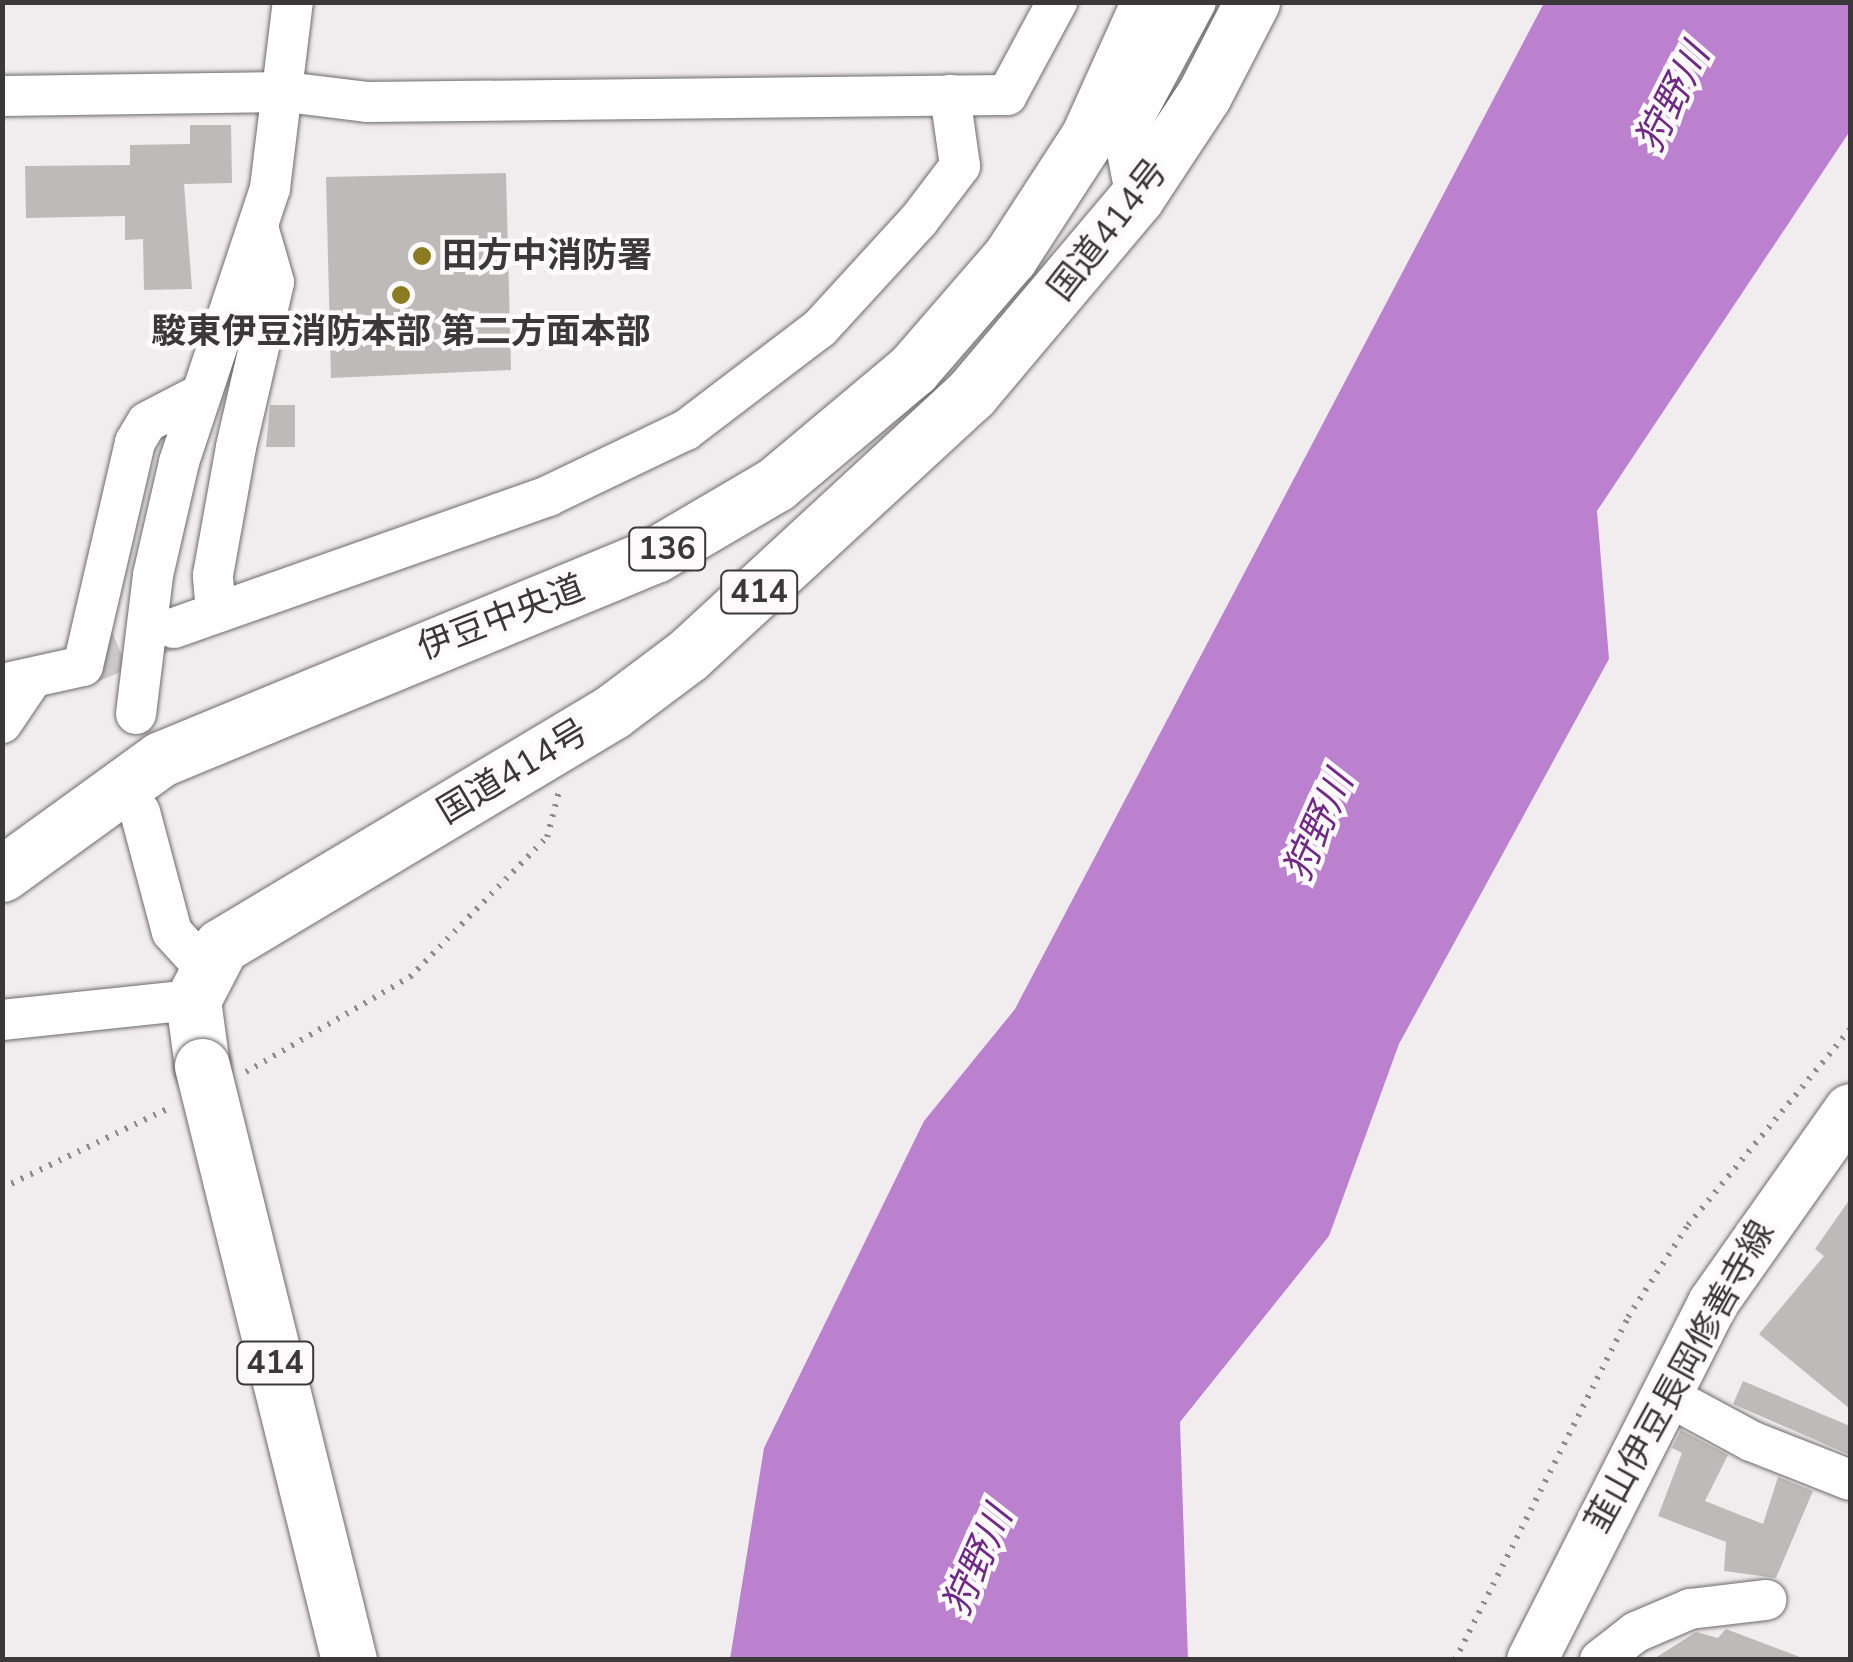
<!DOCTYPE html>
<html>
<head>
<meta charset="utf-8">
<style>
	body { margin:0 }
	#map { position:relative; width:1853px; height:1662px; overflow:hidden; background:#f1edee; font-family:"Nunito Sans","Noto Sans JP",sans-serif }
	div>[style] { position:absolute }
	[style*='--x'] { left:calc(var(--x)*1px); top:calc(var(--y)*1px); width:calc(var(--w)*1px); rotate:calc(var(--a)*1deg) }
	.water>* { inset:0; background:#bb81cf }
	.building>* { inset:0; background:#bebaba }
	.minor-tunnel>* { height:40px; margin-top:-20px; transform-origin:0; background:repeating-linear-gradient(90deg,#ccc9ca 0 40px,transparent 0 60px) }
	.path>* { height:6px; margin-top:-3px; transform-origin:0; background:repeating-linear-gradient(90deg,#8f8c8d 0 2.5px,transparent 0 10.5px) }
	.roads { filter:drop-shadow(0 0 2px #6e6a6b) drop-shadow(0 0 2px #6e6a6b) }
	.minor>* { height:40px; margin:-20px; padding:0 20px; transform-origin:20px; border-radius:20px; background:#fff }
	.major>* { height:50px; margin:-25px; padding:0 25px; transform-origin:25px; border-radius:25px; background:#fff }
	.highway>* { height:55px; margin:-27.5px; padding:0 27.5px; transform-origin:27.5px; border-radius:27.5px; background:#fff }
	.bridges { filter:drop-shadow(0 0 2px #6e6a6b) drop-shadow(0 0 2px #6e6a6b) }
	.highway-bridge>* { height:55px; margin:-27.5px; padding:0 27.5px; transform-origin:27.5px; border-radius:27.5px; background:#fff }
	.dots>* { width:28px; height:28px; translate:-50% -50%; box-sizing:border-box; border:5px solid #fefafb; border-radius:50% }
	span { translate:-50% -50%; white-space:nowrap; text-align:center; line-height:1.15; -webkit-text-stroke:9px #fefafb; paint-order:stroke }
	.shield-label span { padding:2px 8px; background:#fefafb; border:2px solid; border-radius:8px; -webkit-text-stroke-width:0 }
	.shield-label { font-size:32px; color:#3a3839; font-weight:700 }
	.street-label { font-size:35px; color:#3a3839 }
	.poi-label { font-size:35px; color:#3a3839; font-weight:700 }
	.left { translate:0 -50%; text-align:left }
	.water-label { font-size:38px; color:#702987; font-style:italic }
	.frame { position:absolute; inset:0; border:5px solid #3a3839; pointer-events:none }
</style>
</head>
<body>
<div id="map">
	<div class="water">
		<i style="clip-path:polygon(1544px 3px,1850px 3px,1850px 131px,1597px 511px,1609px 659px,1399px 1044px,1329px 1236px,1180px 1422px,1188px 1659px,730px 1659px,764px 1448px,924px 1121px,1015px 1009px)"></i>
	</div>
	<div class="building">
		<i style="clip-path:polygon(190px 125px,231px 125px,232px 183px,184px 184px,192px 289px,144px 290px,143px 239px,125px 240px,125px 216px,26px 218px,25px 166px,130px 165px,130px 145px,190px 144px)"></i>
		<i style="clip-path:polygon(506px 173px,511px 370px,331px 378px,326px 177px)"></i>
		<i style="clip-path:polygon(270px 405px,295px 405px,295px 447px,266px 447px)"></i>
		<i style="clip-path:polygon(1850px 1199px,1850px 1409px,1759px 1334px,1824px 1256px,1815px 1249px)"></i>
		<i style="clip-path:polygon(1743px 1381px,1850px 1426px,1850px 1455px,1733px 1404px)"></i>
		<i style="clip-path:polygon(1681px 1430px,1728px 1455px,1705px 1501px,1763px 1524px,1778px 1477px,1813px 1491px,1776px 1578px,1724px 1571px,1726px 1542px,1658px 1516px,1682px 1453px,1672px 1448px)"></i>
		<i style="clip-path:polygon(1726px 1629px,1800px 1657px,1800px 1660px,1652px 1660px,1696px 1632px,1718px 1638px)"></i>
	</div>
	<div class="minor-tunnel">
		<i style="--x:83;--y:666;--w:96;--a:-22.6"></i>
	</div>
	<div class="path">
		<i style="--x:246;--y:1072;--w:190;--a:-30.1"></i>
		<i style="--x:410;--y:977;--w:196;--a:-45.6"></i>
		<i style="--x:547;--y:837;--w:47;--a:-75.1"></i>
		<i style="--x:2;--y:1188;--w:187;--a:-25.6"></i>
		<i style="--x:1455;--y:1660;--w:384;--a:-63.2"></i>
		<i style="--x:1628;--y:1317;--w:110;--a:-56.9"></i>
		<i style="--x:1688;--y:1225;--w:254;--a:-50.4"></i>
	</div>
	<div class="roads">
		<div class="minor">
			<i style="--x:2;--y:96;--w:284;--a:-0.8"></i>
			<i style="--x:286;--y:92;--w:83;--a:7"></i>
			<i style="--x:368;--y:102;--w:639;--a:-0.63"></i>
			<i style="--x:1007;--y:95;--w:106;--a:-61.7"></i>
			<i style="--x:1136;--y:198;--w:63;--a:-101"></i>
			<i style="--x:1124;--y:136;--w:152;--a:-61.8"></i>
			<i style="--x:216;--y:612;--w:37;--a:-95"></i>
			<i style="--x:213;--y:575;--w:130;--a:-79.8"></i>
			<i style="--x:236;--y:447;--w:169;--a:-77"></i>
			<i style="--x:274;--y:282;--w:54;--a:-106.1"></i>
			<i style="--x:174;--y:628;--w:397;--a:-19.4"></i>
			<i style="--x:548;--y:496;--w:153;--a:-25.6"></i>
			<i style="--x:686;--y:430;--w:168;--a:-37.3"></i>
			<i style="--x:820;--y:328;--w:147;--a:-47.5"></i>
			<i style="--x:919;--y:220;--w:68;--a:-52.8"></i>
			<i style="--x:960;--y:166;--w:72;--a:-98"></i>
			<i style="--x:2;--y:684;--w:83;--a:-12.5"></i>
			<i style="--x:83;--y:666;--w:230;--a:-76.9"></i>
			<i style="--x:135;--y:442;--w:23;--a:-59"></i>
			<i style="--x:147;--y:422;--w:59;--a:-27.4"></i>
			<i style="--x:136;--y:714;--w:140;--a:-83"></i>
			<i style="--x:153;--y:575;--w:116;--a:-77"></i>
			<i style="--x:179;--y:462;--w:289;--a:-71.6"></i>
			<i style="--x:270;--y:188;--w:187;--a:-83"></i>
			<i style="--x:2;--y:723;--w:48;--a:-56"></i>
			<i style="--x:140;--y:812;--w:124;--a:75.1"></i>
			<i style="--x:172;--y:932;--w:47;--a:47.6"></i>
			<i style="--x:2;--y:1020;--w:192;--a:-6"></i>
			<i style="--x:1666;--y:1395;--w:97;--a:28.4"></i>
			<i style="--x:1751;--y:1441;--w:106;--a:21.5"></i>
			<i style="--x:1600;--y:1660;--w:46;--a:-37.9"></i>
			<i style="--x:1636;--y:1632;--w:59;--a:-23.1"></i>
			<i style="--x:1690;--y:1609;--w:77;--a:-6.8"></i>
		</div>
		<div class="major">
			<i style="--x:1532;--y:1660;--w:400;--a:-63.1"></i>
			<i style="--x:1713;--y:1303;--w:237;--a:-54.8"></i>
		</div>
		<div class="highway">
			<i style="--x:2;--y:874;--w:196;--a:-35.9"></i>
			<i style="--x:161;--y:759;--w:534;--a:-22.44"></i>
			<i style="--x:655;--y:555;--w:140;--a:-30.4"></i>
			<i style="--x:776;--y:484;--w:179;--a:-40"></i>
			<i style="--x:913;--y:369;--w:148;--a:-49.1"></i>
			<i style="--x:1010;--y:257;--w:143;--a:-57"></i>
			<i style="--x:1088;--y:137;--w:148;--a:-65.7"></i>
			<i style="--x:202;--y:1066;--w:67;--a:-97.8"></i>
			<i style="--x:193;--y:1000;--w:61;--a:-62.6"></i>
			<i style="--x:221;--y:946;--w:456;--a:-30.9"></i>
			<i style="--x:612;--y:712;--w:95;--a:-36.9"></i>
			<i style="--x:688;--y:655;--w:385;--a:-42.7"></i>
			<i style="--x:971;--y:394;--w:256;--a:-49.9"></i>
			<i style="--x:1136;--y:198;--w:123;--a:-56.6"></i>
			<i style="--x:1204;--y:95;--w:105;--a:-62.7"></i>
		</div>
	</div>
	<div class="bridges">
		<div class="highway-bridge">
			<i style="--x:202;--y:1066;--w:612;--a:76.1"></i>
		</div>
	</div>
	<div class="dots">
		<i style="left:422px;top:256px;background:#8b7c22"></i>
		<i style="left:401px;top:295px;background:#8b7c22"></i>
	</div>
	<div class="shield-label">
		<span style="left:667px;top:549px">136</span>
		<span style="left:759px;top:592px">414</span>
		<span style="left:275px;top:1363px">414</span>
	</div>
	<div class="street-label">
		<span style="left:1108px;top:230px;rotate:-52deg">国道414号</span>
		<span style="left:501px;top:618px;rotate:-21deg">伊豆中央道</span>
		<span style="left:513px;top:772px;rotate:-31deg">国道414号</span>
		<span style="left:1680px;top:1377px;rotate:-61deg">韮山伊豆長岡修善寺線</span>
	</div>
	<div class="poi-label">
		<span class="left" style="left:442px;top:256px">田方中消防署</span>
		<span style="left:401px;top:332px">駿東伊豆消防本部 第二方面本部</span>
	</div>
	<div class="water-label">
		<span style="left:1673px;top:98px;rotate:-63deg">狩野川</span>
		<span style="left:1319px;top:826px;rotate:-66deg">狩野川</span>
		<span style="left:978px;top:1561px;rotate:-66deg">狩野川</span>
	</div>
	<div class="frame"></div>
</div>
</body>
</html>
